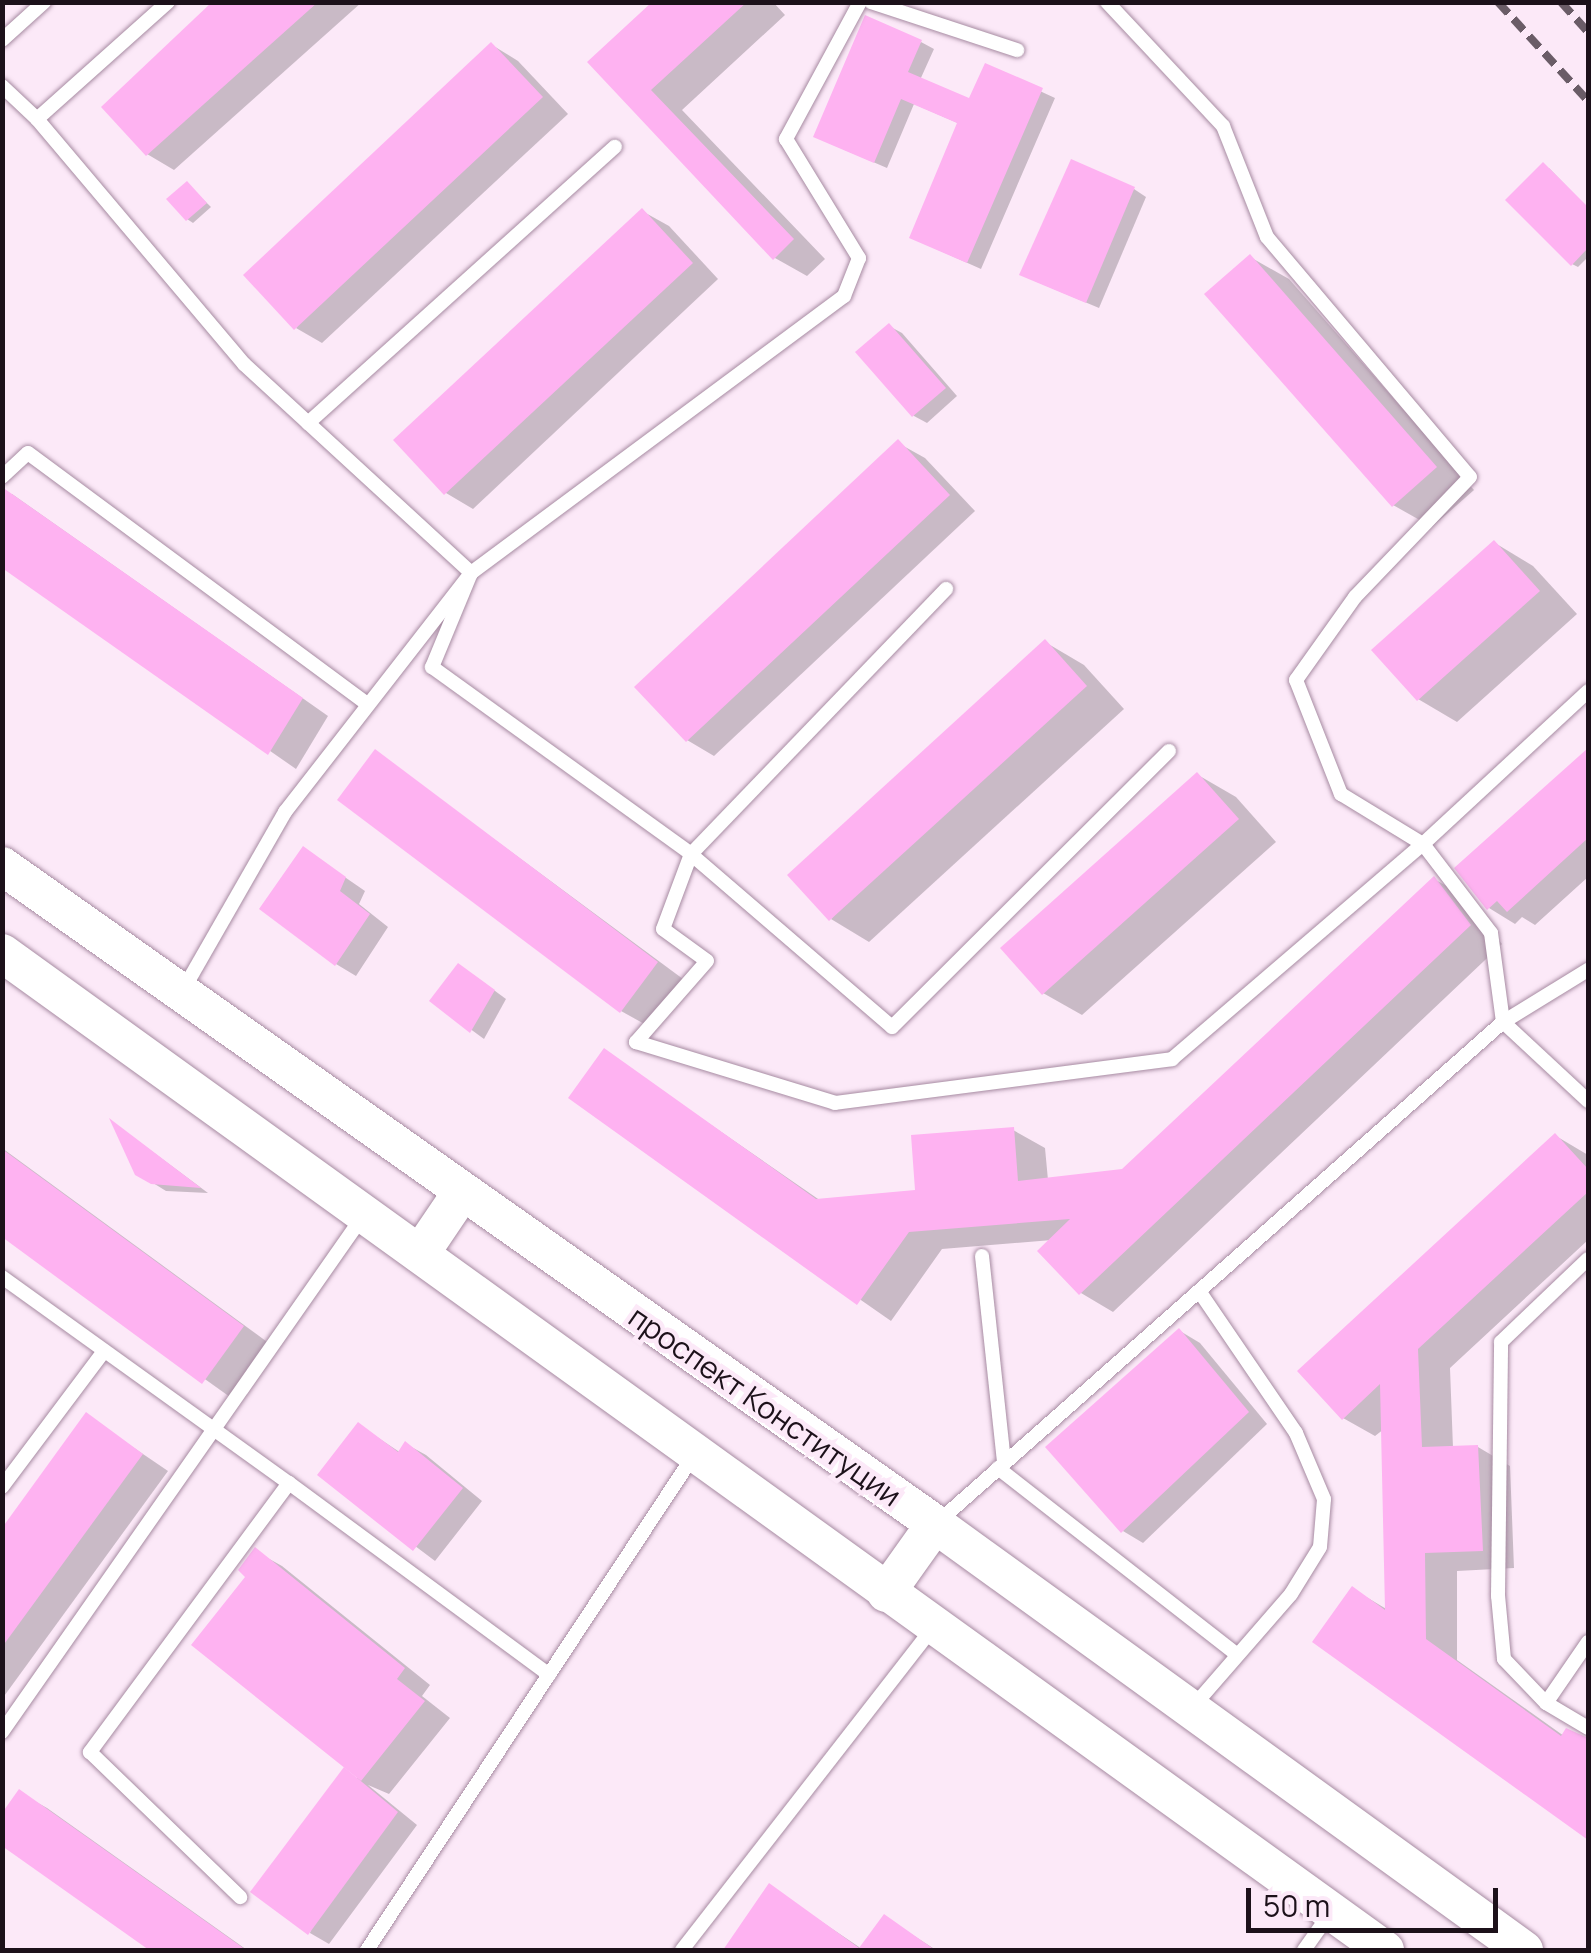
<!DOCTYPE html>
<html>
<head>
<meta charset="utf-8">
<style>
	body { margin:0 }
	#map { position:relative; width:1591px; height:1953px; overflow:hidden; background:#fce9f8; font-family:Manrope,sans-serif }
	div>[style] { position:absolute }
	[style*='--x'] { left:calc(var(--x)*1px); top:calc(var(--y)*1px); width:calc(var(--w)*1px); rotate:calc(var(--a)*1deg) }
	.shadow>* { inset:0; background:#0003 }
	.building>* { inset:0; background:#feb2f1 }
	.roads { filter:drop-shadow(0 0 2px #a78ba2) drop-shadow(0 0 2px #a78ba2) }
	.service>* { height:14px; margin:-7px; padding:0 7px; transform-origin:7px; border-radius:7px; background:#fff }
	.secondary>* { height:38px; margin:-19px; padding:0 19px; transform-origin:19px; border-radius:19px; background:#fff }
	.rail>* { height:8px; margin-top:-4px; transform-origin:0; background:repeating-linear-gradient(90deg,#6a5c67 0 15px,transparent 0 23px) }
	span { translate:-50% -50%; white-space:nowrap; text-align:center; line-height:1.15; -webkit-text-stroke:9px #fce9f8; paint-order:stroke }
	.street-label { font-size:30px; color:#1c111a }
	.frame { position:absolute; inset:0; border:5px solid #1c111a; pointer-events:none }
	.scale { position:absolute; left:1246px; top:1888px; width:252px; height:45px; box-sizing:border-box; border:5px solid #1c111a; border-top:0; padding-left:12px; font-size:30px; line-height:35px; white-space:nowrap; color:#1c111a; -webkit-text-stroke:8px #fce9f8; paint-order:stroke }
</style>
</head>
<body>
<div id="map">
	<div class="shadow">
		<i style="clip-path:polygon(216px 2px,362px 2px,174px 170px,147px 154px)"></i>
		<i style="clip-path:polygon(656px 2px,773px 2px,785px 15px,682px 110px,825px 259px,807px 276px,775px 258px,591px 62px)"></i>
		<i style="clip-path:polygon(921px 42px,934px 49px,920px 80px,971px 102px,986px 66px,1055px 98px,981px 269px,925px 244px,960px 124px,914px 104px,887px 168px,829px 143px)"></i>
		<i style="clip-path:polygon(492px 45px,518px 61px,568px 114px,322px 343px,296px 328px)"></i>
		<i style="clip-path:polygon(1549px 168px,1588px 208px,1588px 257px,1578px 267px,1572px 264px)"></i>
		<i style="clip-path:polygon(187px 184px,211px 207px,193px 223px,187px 219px)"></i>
		<i style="clip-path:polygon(1134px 189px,1146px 197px,1099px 308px,1035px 281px)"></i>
		<i style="clip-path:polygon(642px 211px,669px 226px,718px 279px,473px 509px,446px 493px,397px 440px)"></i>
		<i style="clip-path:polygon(1250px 257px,1289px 279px,1474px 490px,1432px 527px,1393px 505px)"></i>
		<i style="clip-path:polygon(889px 326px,902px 333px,957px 396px,927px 423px,914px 416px,859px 352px)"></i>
		<i style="clip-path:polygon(898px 443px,925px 458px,975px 511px,714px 756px,687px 740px)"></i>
		<i style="clip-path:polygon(12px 494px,328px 716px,296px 769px,2px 565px)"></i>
		<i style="clip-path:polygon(1495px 543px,1533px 566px,1577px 614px,1457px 722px,1418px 699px)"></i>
		<i style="clip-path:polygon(1045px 642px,1084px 665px,1124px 709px,869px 942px,831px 919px)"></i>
		<i style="clip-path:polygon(1588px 751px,1588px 877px,1535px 925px,1522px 917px,1515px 924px,1489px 908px,1458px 868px)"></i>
		<i style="clip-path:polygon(376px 752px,683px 979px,648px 1026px,621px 1011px)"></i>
		<i style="clip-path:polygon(1198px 775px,1236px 797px,1276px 842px,1082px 1015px,1043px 993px)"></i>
		<i style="clip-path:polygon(304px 849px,365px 891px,359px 904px,388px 927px,356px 976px,336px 964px)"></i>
		<i style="clip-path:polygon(1434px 879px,1466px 897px,1502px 944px,1113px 1312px,1081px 1293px,1052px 1240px,942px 1249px,891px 1321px,571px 1098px,604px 1051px,821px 1201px,918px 1193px,1013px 1130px,1045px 1148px,1048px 1180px,1123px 1172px)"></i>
		<i style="clip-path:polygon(472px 974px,506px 999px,484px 1039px,432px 1001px)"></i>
		<i style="clip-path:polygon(122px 1129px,208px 1193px,166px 1191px,137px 1173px)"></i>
		<i style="clip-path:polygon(1556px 1136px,1588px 1155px,1588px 1240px,1450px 1368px,1453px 1448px,1478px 1447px,1510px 1466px,1514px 1568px,1457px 1571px,1457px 1660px,1564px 1736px,1567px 1731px,1588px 1739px,1588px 1837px,1316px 1641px,1353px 1589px,1388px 1610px,1384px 1429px,1375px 1436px,1343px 1418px)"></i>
		<i style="clip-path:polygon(2px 1148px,270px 1344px,230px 1397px,2px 1234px)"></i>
		<i style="clip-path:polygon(1180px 1331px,1200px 1343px,1267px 1424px,1143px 1543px,1123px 1531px)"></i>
		<i style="clip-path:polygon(87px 1416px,168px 1471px,2px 1699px,2px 1532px)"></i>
		<i style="clip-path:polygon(359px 1425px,401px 1453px,406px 1444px,426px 1455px,482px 1501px,435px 1561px,321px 1475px)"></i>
		<i style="clip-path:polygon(255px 1551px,282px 1566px,430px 1685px,422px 1696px,450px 1718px,389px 1794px,368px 1785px,417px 1825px,329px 1944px,310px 1933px,358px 1775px,249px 1576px)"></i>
		<i style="clip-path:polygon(20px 1793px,47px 1808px,247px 1950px,153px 1950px,2px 1843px)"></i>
		<i style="clip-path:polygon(769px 1886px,862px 1949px,885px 1917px,936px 1950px,726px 1950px)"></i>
	</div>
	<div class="building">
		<i style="clip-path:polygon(212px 2px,318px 2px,146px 156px,101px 107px)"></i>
		<i style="clip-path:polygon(652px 2px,747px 2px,651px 90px,794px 239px,773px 260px,587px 62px)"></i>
		<i style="clip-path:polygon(865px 15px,922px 40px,908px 72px,969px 98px,985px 63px,1043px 88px,967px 263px,909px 238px,957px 123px,901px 99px,874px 163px,813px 137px)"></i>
		<i style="clip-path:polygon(491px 42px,543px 97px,294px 330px,243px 275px)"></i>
		<i style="clip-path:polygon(1071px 159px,1135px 187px,1086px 303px,1019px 275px)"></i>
		<i style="clip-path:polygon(1543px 162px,1588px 207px,1588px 248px,1571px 266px,1505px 200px)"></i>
		<i style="clip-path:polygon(187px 181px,207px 203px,186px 221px,166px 199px)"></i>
		<i style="clip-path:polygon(642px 208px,693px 263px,444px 495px,393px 440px)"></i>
		<i style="clip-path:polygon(1250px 254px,1437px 467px,1392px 507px,1204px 294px)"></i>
		<i style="clip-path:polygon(889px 323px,946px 388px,912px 417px,855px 352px)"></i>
		<i style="clip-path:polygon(898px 439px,950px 495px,686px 742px,634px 687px)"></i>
		<i style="clip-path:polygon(2px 487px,303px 698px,268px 755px,2px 568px)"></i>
		<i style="clip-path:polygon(1494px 540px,1540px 591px,1417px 701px,1371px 650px)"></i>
		<i style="clip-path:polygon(1045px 639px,1087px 686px,829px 921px,787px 875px)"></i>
		<i style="clip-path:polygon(1588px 748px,1588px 838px,1507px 912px,1497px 901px,1487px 910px,1454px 868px)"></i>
		<i style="clip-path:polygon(375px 749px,658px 962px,620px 1013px,337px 800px)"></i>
		<i style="clip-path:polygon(1197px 772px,1239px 819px,1042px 995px,1000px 948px)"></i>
		<i style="clip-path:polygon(303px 846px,346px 877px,340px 891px,370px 914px,335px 966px,259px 909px)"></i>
		<i style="clip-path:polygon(1434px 876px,1471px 925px,1079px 1295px,1037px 1251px,1070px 1219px,909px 1232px,857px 1305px,568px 1098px,604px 1048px,816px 1199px,915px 1190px,911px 1135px,1014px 1127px,1018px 1181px,1122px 1169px)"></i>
		<i style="clip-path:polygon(458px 963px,495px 990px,470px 1033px,429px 1001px)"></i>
		<i style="clip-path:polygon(109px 1118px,201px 1188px,151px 1184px,135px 1175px)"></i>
		<i style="clip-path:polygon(1555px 1133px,1588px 1169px,1588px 1192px,1418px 1349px,1422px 1447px,1478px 1445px,1483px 1551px,1425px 1553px,1426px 1639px,1561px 1736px,1566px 1728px,1588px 1738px,1588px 1840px,1312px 1642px,1352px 1586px,1385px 1610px,1380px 1384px,1342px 1420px,1297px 1371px)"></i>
		<i style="clip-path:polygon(2px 1149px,244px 1326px,202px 1384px,2px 1237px)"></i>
		<i style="clip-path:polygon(1179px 1328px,1249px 1412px,1121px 1533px,1045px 1447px)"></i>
		<i style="clip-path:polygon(86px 1412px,143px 1454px,2px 1647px,2px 1528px)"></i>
		<i style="clip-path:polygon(358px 1422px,398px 1452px,405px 1441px,463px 1488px,413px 1551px,317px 1475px)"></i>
		<i style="clip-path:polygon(255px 1547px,405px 1668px,397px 1679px,425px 1701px,361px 1781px,191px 1645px,245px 1577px,238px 1570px)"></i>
		<i style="clip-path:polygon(344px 1767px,398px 1812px,308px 1935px,250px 1892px)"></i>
		<i style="clip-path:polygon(19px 1789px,246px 1950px,149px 1950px,2px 1846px,2px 1813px)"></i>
		<i style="clip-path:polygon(769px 1883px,859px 1948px,884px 1914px,935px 1950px,723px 1950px)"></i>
	</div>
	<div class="roads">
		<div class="service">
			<i style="--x:860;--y:2;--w:156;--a:118.4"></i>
			<i style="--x:786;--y:139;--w:140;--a:58.5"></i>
			<i style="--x:859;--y:258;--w:41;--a:111.5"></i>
			<i style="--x:844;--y:296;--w:465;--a:143.4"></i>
			<i style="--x:471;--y:573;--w:102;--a:112.5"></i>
			<i style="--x:432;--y:667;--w:319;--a:35.8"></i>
			<i style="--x:691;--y:854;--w:368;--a:-46.1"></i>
			<i style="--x:871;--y:2;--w:154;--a:18.2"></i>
			<i style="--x:1107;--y:2;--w:170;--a:46.9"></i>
			<i style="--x:1223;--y:126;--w:119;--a:68.4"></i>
			<i style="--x:1267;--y:237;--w:314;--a:49.8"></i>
			<i style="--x:1470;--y:477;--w:166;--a:133.8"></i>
			<i style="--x:1355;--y:597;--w:102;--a:125.4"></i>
			<i style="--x:1296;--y:680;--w:123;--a:68.5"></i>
			<i style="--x:1341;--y:794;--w:96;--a:31.4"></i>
			<i style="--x:1423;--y:844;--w:112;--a:52.6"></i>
			<i style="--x:1491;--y:933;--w:90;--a:82.3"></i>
			<i style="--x:1503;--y:1022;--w:116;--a:42.9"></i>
			<i style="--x:2;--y:40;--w:57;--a:-42.1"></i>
			<i style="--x:2;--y:86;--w:48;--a:43.3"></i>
			<i style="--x:37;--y:119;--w:321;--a:49.8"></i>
			<i style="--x:244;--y:364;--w:309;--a:42.6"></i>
			<i style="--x:471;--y:573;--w:303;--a:127.9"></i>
			<i style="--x:285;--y:812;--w:207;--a:119.8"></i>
			<i style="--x:37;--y:119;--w:176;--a:-41.8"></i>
			<i style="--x:308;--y:423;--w:413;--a:-42"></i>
			<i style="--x:2;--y:477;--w:35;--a:-43"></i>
			<i style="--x:28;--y:453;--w:423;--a:36.5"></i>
			<i style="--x:1169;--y:751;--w:391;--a:135.1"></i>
			<i style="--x:892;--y:1027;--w:265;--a:-139.3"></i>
			<i style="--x:691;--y:854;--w:80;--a:110.5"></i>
			<i style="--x:663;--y:929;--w:54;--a:36"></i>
			<i style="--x:707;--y:961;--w:108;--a:131.2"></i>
			<i style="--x:636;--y:1042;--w:208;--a:17"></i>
			<i style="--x:835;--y:1103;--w:340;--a:-7.4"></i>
			<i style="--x:1172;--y:1059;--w:330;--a:-40.6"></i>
			<i style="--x:1423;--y:844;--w:225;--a:-42.8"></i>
			<i style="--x:982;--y:1256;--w:208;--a:83.9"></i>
			<i style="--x:2;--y:1277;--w:353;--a:35.7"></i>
			<i style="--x:289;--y:1483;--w:335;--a:126.5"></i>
			<i style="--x:90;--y:1752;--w:209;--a:44"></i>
			<i style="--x:998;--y:1468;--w:303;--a:38"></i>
			<i style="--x:289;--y:1483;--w:323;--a:36.4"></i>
			<i style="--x:2;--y:1487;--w:170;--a:-53.1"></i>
			<i style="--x:938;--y:1522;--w:754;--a:-41.51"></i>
			<i style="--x:1503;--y:1022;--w:100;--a:-31.5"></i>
			<i style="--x:1588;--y:1642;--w:74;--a:124.5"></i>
			<i style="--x:1546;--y:1703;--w:49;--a:30.8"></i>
			<i style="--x:1546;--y:1703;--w:61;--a:-133.7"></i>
			<i style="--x:1504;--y:1659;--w:63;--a:-95.4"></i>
			<i style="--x:1498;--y:1596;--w:254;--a:-89.3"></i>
			<i style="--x:1501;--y:1342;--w:120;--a:-43.7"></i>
			<i style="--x:1191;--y:1709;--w:152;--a:-49"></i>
			<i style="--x:1291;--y:1594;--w:55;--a:-58.3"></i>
			<i style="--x:1320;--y:1547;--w:48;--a:-85.2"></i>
			<i style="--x:1324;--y:1499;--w:72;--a:-113"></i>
			<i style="--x:1296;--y:1433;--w:172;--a:-124.3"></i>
			<i style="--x:2;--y:1732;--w:630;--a:-55.02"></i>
			<i style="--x:367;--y:1950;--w:593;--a:-56.55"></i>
			<i style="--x:682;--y:1950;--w:408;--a:-52.1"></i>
			<i style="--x:1304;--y:1950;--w:47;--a:-54.6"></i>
		</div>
		<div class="secondary">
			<i style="--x:2;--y:866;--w:1142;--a:35.19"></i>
			<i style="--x:935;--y:1524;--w:727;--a:35.88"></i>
			<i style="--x:2;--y:953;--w:1705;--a:35.79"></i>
			<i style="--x:420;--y:1254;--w:75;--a:-55.9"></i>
			<i style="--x:886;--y:1593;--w:85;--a:-54.6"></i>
		</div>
	</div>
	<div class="rail">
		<i style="--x:1498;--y:2;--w:134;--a:47.7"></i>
		<i style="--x:1561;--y:2;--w:40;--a:48"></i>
	</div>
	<div class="street-label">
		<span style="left:765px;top:1406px;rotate:35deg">проспект Конституции</span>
	</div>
	<div class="frame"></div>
	<div class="scale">50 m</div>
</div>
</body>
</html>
